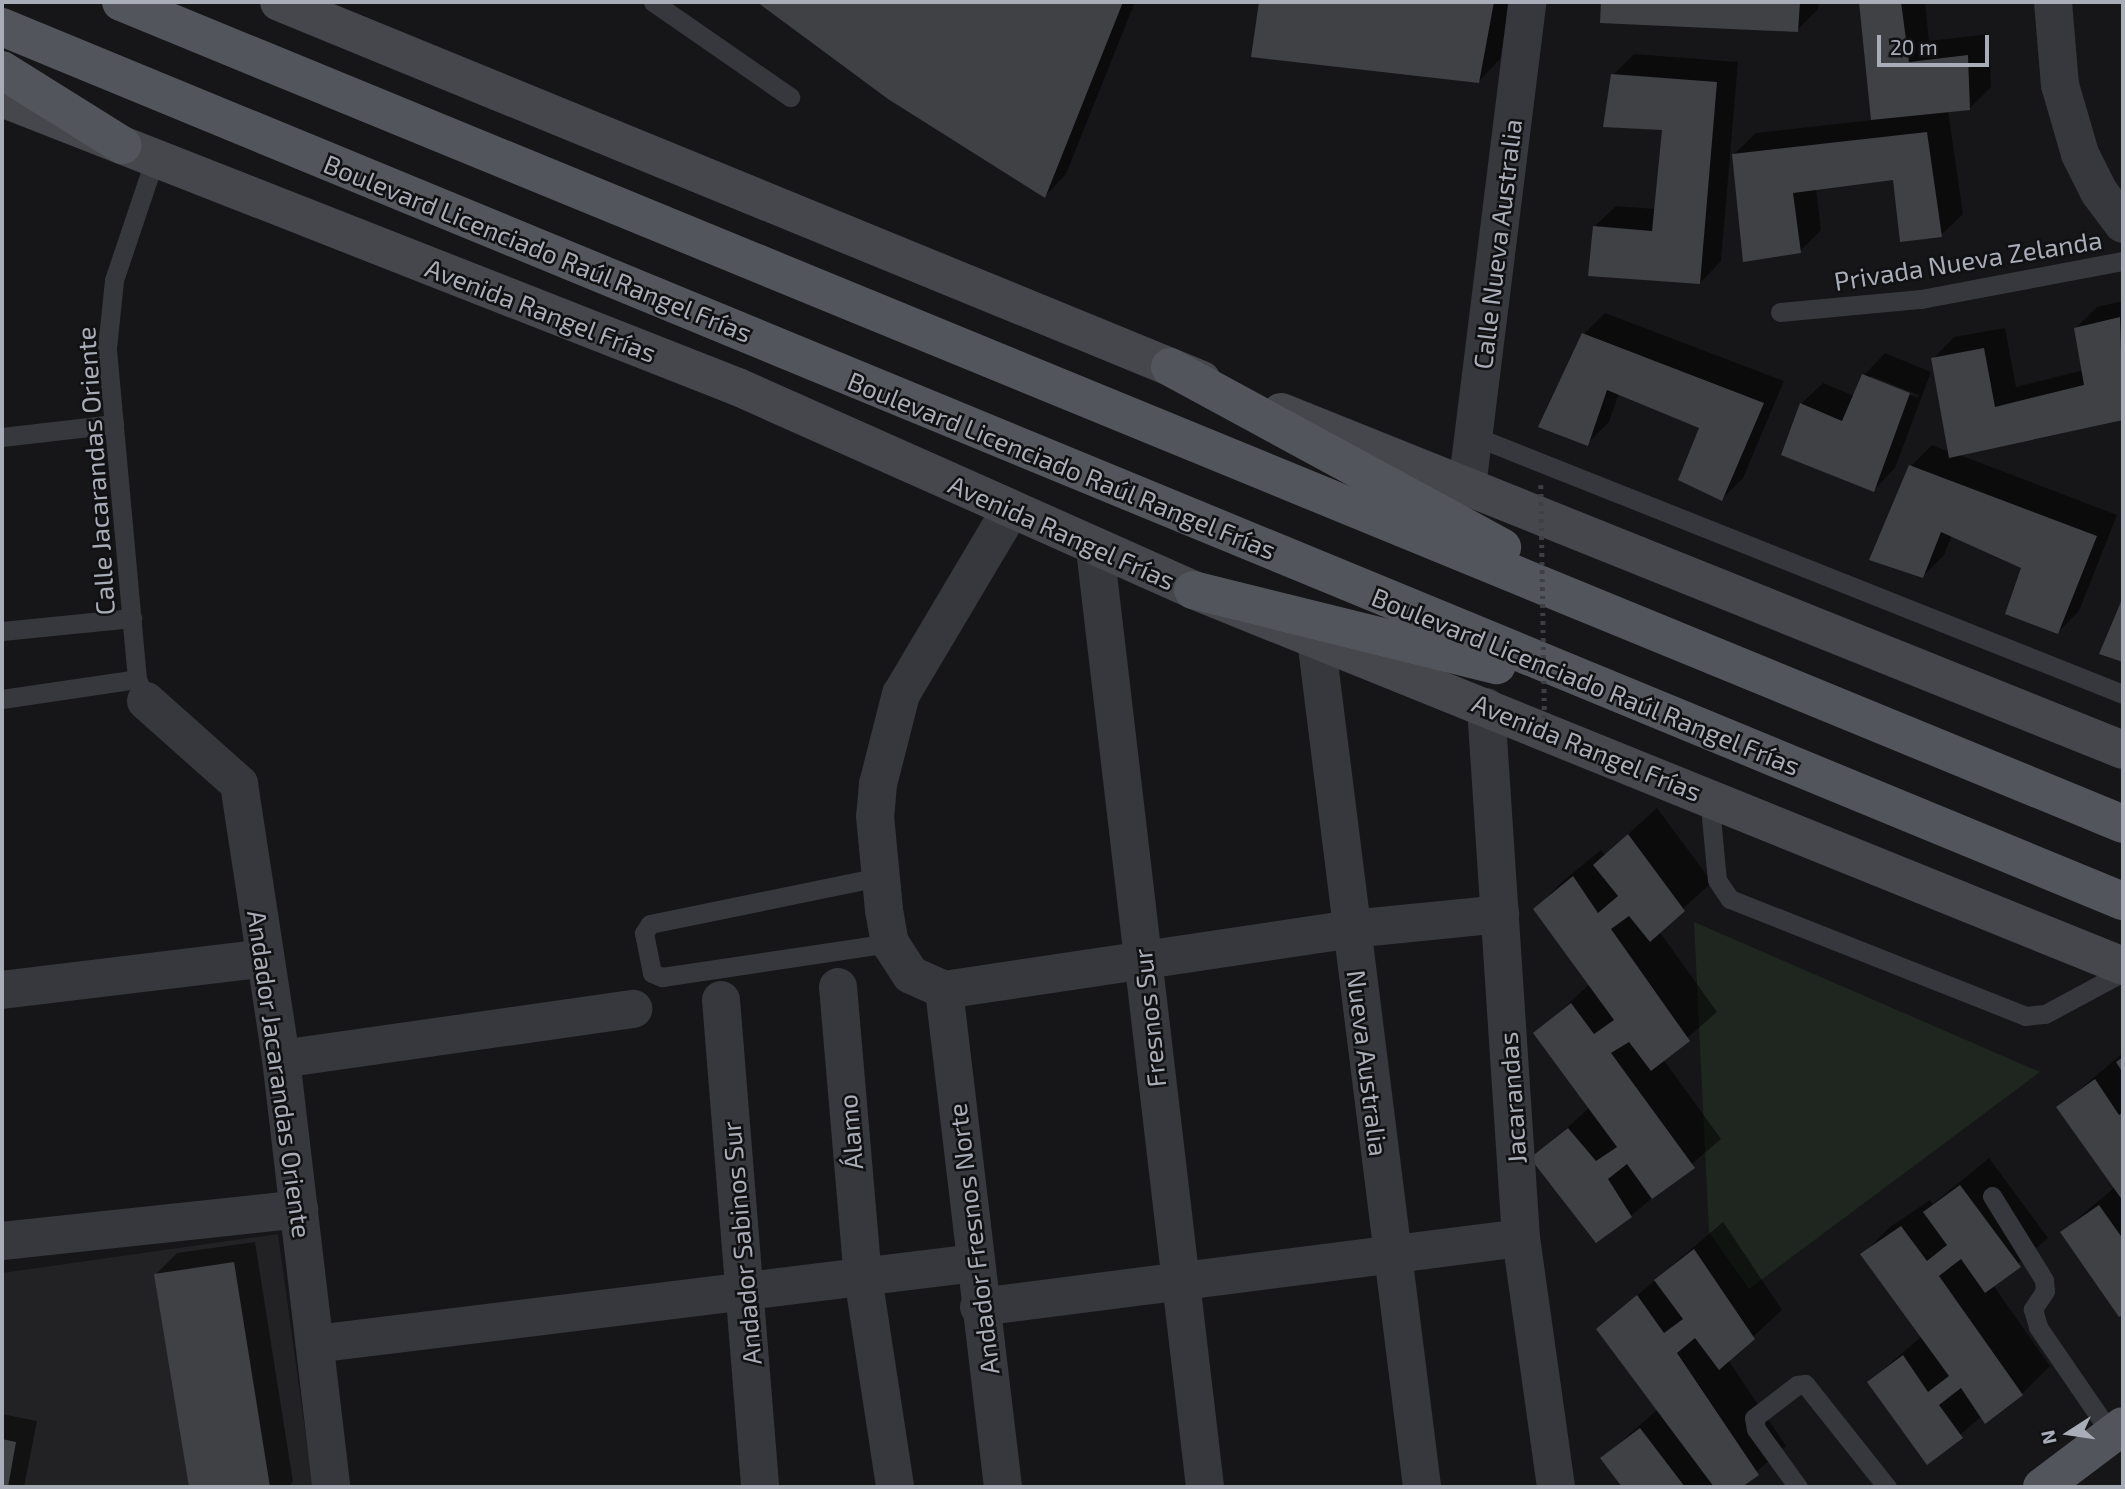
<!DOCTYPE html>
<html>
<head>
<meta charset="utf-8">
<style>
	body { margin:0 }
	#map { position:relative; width:2125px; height:1489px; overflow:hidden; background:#161618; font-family:"Exo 2",sans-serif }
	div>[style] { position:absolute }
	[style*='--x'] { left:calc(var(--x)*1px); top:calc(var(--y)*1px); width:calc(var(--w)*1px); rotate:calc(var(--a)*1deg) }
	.built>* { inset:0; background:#222225 }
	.green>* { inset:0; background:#1e261f }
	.shadow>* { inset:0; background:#0007 }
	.building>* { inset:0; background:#404145 }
	.lane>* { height:19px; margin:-9.5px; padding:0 9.5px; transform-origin:9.5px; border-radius:9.5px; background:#37383d }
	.street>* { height:38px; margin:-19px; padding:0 19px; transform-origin:19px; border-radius:19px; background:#37383d }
	.secondary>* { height:38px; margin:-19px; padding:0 19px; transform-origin:19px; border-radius:19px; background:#45474d }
	.primary>* { height:38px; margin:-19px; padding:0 19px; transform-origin:19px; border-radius:19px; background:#53555c }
	.path-bridge>* { height:4.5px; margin-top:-2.25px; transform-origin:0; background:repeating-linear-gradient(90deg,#3d3f44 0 3.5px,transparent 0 8.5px) }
	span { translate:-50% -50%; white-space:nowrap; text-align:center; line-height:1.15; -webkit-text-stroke:5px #111113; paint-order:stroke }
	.street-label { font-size:26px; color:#a8adb8 }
	.frame { position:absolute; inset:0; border:4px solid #a8adb8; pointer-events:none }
	.north { position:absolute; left:2034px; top:1398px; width:70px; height:70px; -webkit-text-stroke:5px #111113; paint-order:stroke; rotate:258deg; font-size:19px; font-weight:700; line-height:28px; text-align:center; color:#a8adb8 }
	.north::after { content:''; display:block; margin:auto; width:24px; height:32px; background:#a8adb8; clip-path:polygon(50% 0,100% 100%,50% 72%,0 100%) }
	.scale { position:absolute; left:1877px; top:35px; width:112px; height:32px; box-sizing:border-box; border:4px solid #a8adb8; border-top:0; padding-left:9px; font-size:21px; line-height:24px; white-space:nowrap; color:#a8adb8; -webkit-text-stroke:5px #111113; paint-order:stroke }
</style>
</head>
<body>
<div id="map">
	<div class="built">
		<i style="clip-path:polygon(278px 1234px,313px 1487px,2px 1487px,2px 1273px)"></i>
	</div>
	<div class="green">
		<i style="clip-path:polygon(1694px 922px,2040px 1072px,1749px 1289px,1709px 1232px)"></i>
	</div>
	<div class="shadow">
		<i style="clip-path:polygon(763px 2px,1135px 2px,1066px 174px,1045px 196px,889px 98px)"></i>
		<i style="clip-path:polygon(1261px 2px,1510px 2px,1500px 59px,1479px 81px,1253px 55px)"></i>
		<i style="clip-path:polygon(1603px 2px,1819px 2px,1818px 9px,1797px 30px,1602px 22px)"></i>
		<i style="clip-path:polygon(1861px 2px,1925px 2px,1929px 41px,1989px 34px,1991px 87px,1970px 108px,1948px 111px,1963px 214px,1941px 235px,1894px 178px,1816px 188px,1821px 230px,1800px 251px,1734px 154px,1756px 133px,1872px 120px)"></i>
		<i style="clip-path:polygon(1634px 54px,1738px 62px,1721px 261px,1700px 283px,1594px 227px,1616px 206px,1656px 209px,1664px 128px,1613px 75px)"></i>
		<i style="clip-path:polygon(2123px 301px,2123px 418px,1957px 454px,2117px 515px,2079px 611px,2058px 632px,2023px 567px,1952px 535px,1944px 555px,1923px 576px,1911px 466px,1932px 445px,1950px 452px,1933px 359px,1954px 337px,2005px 328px,2016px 387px,2084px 370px,2076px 328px,2097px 307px)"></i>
		<i style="clip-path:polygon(1605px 313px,1784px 381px,1743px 478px,1722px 499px,1701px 428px,1619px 393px,1609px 422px,1587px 444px,1584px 334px)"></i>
		<i style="clip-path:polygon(evenodd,1885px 353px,1931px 372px,1895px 468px,1874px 490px,1801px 404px,1823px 383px,1854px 396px,1864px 375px,1885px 353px,1871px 376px,1919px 395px,1918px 398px,1871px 379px,1871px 376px)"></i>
		<i style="clip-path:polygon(1657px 808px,1712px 882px,1659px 931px,1717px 1012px,1663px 1059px,1721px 1139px,1631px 1216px,1533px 1159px,1590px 1107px,1536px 1033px,1590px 984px,1536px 909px,1563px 881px,1601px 850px,1605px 855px)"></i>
		<i style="clip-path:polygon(2123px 1053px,2123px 1313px,2119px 1315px,2062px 1232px,2115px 1187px,2059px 1107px)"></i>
		<i style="clip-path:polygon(1989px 1158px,2048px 1238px,1993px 1285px,2050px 1366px,2022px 1394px,1986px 1421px,1982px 1416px,1928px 1462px,1869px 1382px,1922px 1336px,1863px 1254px,1890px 1227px,1930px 1200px,1933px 1204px)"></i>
		<i style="clip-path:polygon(1723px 1222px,1782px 1310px,1728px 1360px,1786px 1446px,1739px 1487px,1624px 1487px,1603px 1458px,1658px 1409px,1598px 1329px)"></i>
		<i style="clip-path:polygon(255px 1242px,293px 1482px,288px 1487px,190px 1487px,156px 1274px,177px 1253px)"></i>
		<i style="clip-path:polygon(2px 1414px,37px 1421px,24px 1487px,2px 1487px)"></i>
	</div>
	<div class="building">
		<i style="clip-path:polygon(757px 2px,1123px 2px,1045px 198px,888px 99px)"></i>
		<i style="clip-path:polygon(1259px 2px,1494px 2px,1479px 83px,1251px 57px)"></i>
		<i style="clip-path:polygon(1601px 2px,1800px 2px,1798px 32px,1600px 23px)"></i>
		<i style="clip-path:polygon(1859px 2px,1901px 2px,1909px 62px,1968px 55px,1970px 110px,1871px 120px)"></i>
		<i style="clip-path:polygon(1611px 74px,1717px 82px,1700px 284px,1588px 276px,1593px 226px,1652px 231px,1662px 130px,1603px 127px)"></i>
		<i style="clip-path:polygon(1927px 132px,1942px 237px,1900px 242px,1893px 180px,1793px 193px,1801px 253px,1743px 262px,1732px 154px)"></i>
		<i style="clip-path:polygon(2120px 317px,2123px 420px,1949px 458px,1931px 358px,1984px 348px,1995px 407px,2084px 385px,2074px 328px)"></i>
		<i style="clip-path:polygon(1582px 333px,1764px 403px,1722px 501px,1678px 480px,1699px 428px,1607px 390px,1588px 446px,1538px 427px)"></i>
		<i style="clip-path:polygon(1862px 374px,1910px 393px,1874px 492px,1781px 455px,1800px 403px,1842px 421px)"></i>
		<i style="clip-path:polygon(1909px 465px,2097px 536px,2058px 634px,2005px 614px,2021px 568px,1941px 532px,1923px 578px,1869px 560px)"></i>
		<i style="clip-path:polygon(2123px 597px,2123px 662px,2099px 654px)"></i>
		<i style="clip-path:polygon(1628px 834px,1685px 911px,1650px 942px,1629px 916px,1611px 929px,1690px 1041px,1651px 1071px,1629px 1042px,1611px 1053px,1695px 1168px,1652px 1199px,1627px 1164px,1608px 1179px,1632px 1217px,1596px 1243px,1530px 1158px,1568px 1128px,1596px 1161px,1617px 1147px,1533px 1033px,1571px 1003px,1594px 1034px,1614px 1020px,1533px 909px,1573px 876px,1598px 913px,1618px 896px,1593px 865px)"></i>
		<i style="clip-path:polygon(2123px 1057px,2123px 1073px,2116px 1062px)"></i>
		<i style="clip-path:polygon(2095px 1079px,2119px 1115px,2123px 1112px,2123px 1201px,2056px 1107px)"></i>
		<i style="clip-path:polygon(1960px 1185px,2021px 1267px,1985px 1293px,1961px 1259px,1939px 1276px,2023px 1395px,1985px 1424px,1961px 1388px,1939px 1405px,1963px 1438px,1927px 1465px,1867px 1382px,1903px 1355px,1928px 1392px,1949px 1376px,1860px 1254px,1901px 1226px,1927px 1261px,1947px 1245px,1923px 1212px)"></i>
		<i style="clip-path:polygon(2099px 1205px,2123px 1239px,2123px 1315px,2119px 1317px,2060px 1232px)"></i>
		<i style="clip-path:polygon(1694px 1249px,1755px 1339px,1719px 1370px,1695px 1338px,1677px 1353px,1759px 1475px,1742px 1487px,1714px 1487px,1596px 1329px,1637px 1295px,1664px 1333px,1683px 1319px,1654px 1280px)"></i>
		<i style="clip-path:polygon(234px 1262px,270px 1487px,189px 1487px,154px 1274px)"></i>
		<i style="clip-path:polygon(1640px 1428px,1685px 1487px,1622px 1487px,1600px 1458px)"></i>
		<i style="clip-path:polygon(2px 1439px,16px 1442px,8px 1487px,2px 1487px)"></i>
	</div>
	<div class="lane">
		<i style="--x:653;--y:2;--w:167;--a:34.7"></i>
		<i style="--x:1780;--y:312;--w:142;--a:-5.3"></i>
		<i style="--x:1921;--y:299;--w:206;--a:-10.7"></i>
		<i style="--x:1474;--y:436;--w:698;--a:21.68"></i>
		<i style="--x:2;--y:437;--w:113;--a:-6.6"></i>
		<i style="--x:2;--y:631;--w:131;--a:-5.7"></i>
		<i style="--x:2;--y:699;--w:136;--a:-8.4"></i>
		<i style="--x:146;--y:701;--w:24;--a:-112"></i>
		<i style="--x:137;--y:679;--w:332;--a:-95.2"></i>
		<i style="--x:107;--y:348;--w:68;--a:-84.1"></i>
		<i style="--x:114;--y:280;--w:129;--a:-71.4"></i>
		<i style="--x:1709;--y:796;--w:84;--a:84.6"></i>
		<i style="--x:1717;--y:880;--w:23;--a:56"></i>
		<i style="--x:1730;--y:899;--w:317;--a:21.6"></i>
		<i style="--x:2025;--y:1016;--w:20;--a:-6"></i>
		<i style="--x:2045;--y:1014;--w:89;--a:-28.3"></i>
		<i style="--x:879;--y:877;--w:234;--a:168.4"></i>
		<i style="--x:650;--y:924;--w:11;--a:124"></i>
		<i style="--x:644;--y:933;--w:41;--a:78.7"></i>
		<i style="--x:652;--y:973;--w:11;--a:22"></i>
		<i style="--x:662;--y:977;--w:231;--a:-8.5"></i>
		<i style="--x:1992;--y:1196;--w:99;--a:58.2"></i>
		<i style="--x:2044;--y:1280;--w:11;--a:85"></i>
		<i style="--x:2045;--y:1291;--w:22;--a:124"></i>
		<i style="--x:2033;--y:1309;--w:19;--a:74"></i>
		<i style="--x:2038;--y:1327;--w:131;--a:55.6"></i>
		<i style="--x:1798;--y:1487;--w:72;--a:-125.9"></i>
		<i style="--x:1756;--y:1429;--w:11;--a:-100"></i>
		<i style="--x:1754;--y:1418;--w:54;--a:-37.5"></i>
		<i style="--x:1797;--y:1385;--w:8;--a:-7"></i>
		<i style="--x:1805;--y:1384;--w:132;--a:51.5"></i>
	</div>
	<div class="street">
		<i style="--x:2053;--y:2;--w:83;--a:85.2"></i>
		<i style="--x:2060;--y:85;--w:72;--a:73.8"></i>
		<i style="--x:2080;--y:154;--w:42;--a:63.4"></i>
		<i style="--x:2099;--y:192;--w:40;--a:53"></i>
		<i style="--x:1467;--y:487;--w:489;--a:-82.9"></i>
		<i style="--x:1011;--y:509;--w:215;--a:120.7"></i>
		<i style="--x:901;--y:694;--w:93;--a:104.3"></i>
		<i style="--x:878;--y:784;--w:32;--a:95"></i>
		<i style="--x:875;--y:816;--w:94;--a:84.5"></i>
		<i style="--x:884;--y:910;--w:34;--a:80"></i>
		<i style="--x:890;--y:943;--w:38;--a:57"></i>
		<i style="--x:911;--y:975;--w:36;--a:24"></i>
		<i style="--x:944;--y:990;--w:412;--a:-8.5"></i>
		<i style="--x:1351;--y:929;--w:150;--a:-5.7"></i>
		<i style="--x:1095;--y:549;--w:944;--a:83.31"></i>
		<i style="--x:1316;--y:639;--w:855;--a:82.87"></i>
		<i style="--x:146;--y:701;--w:125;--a:41.7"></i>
		<i style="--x:239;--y:784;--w:278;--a:81.3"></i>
		<i style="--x:281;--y:1059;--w:431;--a:83.3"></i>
		<i style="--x:1486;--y:707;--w:532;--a:86.23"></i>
		<i style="--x:1521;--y:1238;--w:251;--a:82"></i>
		<i style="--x:838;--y:987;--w:291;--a:85.1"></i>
		<i style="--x:863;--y:1277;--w:212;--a:81.3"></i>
		<i style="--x:2;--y:990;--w:265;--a:-6.9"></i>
		<i style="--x:944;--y:990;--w:500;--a:83.23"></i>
		<i style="--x:721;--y:1000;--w:489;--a:85.4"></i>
		<i style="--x:281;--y:1059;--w:356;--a:-8.1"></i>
		<i style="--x:2;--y:1241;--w:299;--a:-6.1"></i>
		<i style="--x:979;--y:1307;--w:546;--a:-7.26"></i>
		<i style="--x:315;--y:1344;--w:666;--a:-6.99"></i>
	</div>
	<div class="secondary">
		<i style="--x:279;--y:2;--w:997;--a:22.27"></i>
		<i style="--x:2;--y:98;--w:791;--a:21.44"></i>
		<i style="--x:738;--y:387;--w:498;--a:24"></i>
		<i style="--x:1193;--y:590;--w:1003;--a:22.01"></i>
		<i style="--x:1281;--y:412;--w:907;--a:21.87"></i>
	</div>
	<div class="primary">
		<i style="--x:121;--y:2;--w:2164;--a:22.32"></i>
		<i style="--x:2;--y:27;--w:2294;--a:22.4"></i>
		<i style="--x:2;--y:70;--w:142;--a:32"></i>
		<i style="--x:1170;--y:367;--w:378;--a:28.5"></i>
		<i style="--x:1193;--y:590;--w:313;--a:13.9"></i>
		<i style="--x:2042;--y:1487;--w:101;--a:-37"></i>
	</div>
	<div class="path-bridge">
		<i style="--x:1541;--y:485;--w:260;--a:89.1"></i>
	</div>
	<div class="street-label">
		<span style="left:1497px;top:244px;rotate:-83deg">Calle Nueva Australia</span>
		<span style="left:538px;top:248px;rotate:22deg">Boulevard Licenciado Raúl Rangel Frías</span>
		<span style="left:1968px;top:260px;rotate:-9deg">Privada Nueva Zelanda</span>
		<span style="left:541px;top:310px;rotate:21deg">Avenida Rangel Frías</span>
		<span style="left:1062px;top:465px;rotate:22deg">Boulevard Licenciado Raúl Rangel Frías</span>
		<span style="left:95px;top:471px;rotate:-94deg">Calle Jacarandas Oriente</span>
		<span style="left:1062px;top:532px;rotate:24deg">Avenida Rangel Frías</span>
		<span style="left:1586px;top:681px;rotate:22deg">Boulevard Licenciado Raúl Rangel Frías</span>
		<span style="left:1587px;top:747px;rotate:22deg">Avenida Rangel Frías</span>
		<span style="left:1149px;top:1018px;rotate:-96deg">Fresnos Sur</span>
		<span style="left:1368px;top:1063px;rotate:83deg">Nueva Australia</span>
		<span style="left:280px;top:1074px;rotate:82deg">Andador Jacarandas Oriente</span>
		<span style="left:1512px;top:1098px;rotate:-94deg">Jacarandas</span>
		<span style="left:850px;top:1132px;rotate:-95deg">Álamo</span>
		<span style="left:973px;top:1239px;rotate:-97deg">Andador Fresnos Norte</span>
		<span style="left:741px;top:1243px;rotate:-95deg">Andador Sabinos Sur</span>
	</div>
	<div class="frame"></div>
	<div class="north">N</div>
	<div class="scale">20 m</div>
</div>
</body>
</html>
